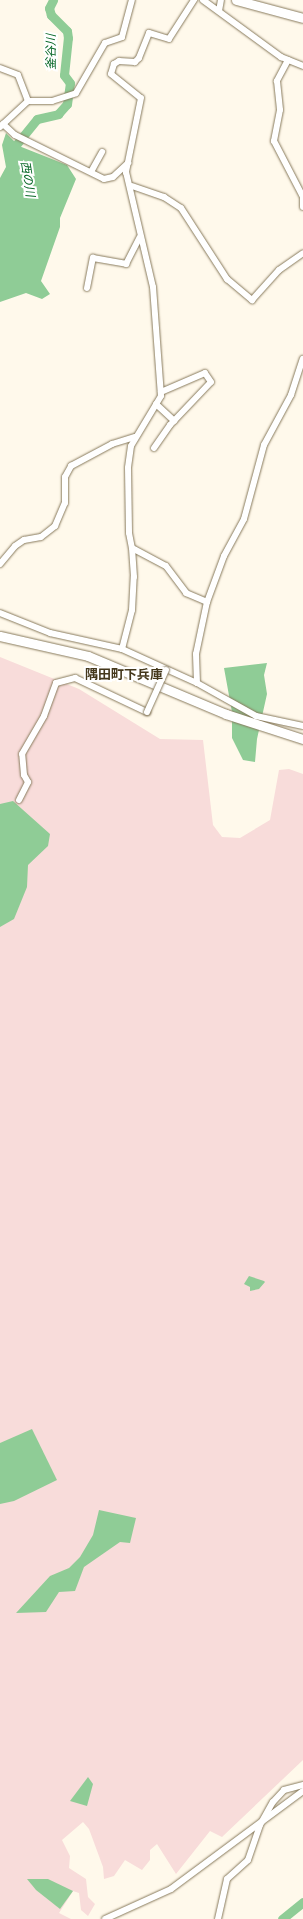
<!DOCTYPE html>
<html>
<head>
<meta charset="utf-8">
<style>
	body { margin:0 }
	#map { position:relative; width:303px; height:1919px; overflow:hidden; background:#fff9eb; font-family:Arial,"Noto Sans JP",sans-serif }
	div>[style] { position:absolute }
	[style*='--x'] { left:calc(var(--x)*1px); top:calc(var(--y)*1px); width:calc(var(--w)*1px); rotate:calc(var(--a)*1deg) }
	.green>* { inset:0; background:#f8dcda }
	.water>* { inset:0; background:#8fcc96 }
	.river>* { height:9px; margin:-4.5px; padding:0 4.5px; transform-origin:4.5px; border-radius:4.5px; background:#8fcc96 }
	.roads { filter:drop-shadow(0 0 1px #887a5c) drop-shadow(0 0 1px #887a5c) }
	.minor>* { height:6px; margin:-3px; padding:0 3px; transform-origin:3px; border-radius:3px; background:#fff }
	.highway>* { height:9px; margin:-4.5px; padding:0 4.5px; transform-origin:4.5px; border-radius:4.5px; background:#fff }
	.bridges { filter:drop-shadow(0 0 1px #887a5c) drop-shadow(0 0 1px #887a5c) }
	.minor-bridge>* { height:6px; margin:-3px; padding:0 3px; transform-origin:3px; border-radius:3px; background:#fff }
	span { translate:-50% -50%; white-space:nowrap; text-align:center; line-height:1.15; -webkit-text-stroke:4px #fff; paint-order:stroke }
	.water-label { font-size:12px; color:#076726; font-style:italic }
	.quarter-label { font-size:13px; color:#44371b; font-weight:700 }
</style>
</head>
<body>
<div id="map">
	<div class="green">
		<i style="clip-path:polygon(0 657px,79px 689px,160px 739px,203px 740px,213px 825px,222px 837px,240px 838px,270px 820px,279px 770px,289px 769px,303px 774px,303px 1760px,222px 1837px,210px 1831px,176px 1874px,157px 1844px,150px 1850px,150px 1860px,142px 1870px,125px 1860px,114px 1876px,104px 1879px,103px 1867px,89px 1829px,83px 1822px,62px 1840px,70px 1856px,69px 1868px,86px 1879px,88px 1897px,95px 1904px,88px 1916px,81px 1910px,79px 1893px,73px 1891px,59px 1913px,71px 1919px,0 1919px)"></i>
	</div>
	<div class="water">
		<i style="clip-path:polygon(6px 133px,19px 146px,67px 165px,76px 179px,60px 218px,60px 227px,41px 281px,50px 294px,42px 299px,26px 293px,0 302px,0 178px,6px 167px,2px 145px)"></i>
		<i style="clip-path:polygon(267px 663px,264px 675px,267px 694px,257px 739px,255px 762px,243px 760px,232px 738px,232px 712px,224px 668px)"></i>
		<i style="clip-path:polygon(13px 801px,50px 834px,48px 846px,28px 865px,27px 887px,14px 919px,0 927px,0 804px)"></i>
		<i style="clip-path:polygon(249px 1276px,264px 1281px,265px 1282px,259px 1289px,250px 1291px,250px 1287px,244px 1284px)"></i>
		<i style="clip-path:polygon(32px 1429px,57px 1480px,14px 1501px,0 1504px,0 1443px)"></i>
		<i style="clip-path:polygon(99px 1510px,136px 1518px,130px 1543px,120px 1542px,84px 1567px,75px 1591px,59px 1592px,46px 1612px,16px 1613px,50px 1576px,69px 1568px,80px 1557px,93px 1535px)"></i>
		<i style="clip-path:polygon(88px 1777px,93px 1784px,87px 1806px,70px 1801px)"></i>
		<i style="clip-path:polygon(27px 1879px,48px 1879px,73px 1891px,60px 1909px,36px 1890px)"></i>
	</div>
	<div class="river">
		<i style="--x:11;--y:151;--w:41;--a:-50.9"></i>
		<i style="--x:37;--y:119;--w:22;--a:-13"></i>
		<i style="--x:58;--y:114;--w:13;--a:-48"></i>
		<i style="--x:67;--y:104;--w:21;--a:-82"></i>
		<i style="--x:70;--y:83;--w:10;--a:-127"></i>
		<i style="--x:64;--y:75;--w:37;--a:-84"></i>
		<i style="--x:68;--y:38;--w:7;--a:-98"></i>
		<i style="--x:67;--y:31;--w:23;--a:-135"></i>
		<i style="--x:51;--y:15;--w:7;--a:-106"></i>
		<i style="--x:49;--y:8;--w:9;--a:-63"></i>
		<i style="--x:282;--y:1919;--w:27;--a:-39"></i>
	</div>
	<div class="roads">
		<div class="minor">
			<i style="--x:194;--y:0;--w:46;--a:122.7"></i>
			<i style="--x:169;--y:39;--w:21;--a:-163"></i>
			<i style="--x:149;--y:33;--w:27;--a:112"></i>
			<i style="--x:139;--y:58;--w:6;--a:135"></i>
			<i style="--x:135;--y:62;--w:16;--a:-176"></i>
			<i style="--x:119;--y:61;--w:6;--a:149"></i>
			<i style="--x:114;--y:64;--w:10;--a:107"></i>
			<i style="--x:111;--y:74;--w:38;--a:39"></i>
			<i style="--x:141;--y:98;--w:76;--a:101.5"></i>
			<i style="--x:126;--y:172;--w:118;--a:76.8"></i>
			<i style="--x:153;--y:287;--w:109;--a:85.8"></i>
			<i style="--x:161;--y:396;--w:58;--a:121"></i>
			<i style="--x:131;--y:446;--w:22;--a:98"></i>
			<i style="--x:128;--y:468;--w:65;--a:89.1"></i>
			<i style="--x:129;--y:533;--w:15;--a:79"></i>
			<i style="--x:132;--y:548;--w:38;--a:28"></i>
			<i style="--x:166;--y:566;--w:34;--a:53"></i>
			<i style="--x:186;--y:593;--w:23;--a:23"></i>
			<i style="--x:203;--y:0;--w:97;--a:36.2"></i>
			<i style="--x:281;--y:57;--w:24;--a:22"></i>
			<i style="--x:219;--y:11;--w:11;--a:-80"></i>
			<i style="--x:288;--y:60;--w:24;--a:118"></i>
			<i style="--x:277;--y:81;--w:29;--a:84"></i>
			<i style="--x:280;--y:110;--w:32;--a:101"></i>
			<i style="--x:274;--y:141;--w:63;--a:62.6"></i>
			<i style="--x:0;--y:68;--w:19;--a:21"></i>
			<i style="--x:18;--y:75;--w:28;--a:69"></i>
			<i style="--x:3;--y:124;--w:16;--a:43"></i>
			<i style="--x:15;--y:135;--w:99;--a:26.3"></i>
			<i style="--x:104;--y:179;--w:9;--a:-13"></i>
			<i style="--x:113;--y:177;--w:21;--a:-43"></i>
			<i style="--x:0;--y:127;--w:38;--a:-43"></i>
			<i style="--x:28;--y:101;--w:24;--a:0"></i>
			<i style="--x:52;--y:101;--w:25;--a:-18"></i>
			<i style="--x:76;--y:93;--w:58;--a:-59.9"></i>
			<i style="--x:105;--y:43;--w:18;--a:-19"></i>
			<i style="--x:122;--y:37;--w:38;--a:-75"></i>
			<i style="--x:91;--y:172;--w:23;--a:-61"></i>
			<i style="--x:132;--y:186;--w:34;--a:19"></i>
			<i style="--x:164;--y:197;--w:20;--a:33"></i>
			<i style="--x:181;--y:208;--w:85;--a:57.1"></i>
			<i style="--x:227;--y:279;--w:33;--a:40"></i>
			<i style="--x:252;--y:300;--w:40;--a:-48"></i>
			<i style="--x:279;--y:270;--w:29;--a:-35"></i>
			<i style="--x:303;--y:197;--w:10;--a:90"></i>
			<i style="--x:87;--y:288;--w:31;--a:-79"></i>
			<i style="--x:93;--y:258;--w:34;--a:10"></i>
			<i style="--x:126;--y:264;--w:30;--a:-63"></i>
			<i style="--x:156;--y:404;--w:25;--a:43"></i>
			<i style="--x:154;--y:448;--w:28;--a:-55"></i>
			<i style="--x:170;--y:425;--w:59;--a:-46.4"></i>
			<i style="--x:211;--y:382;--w:11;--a:-124"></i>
			<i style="--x:205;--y:373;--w:48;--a:156.6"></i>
			<i style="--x:0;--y:564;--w:23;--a:-50"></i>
			<i style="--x:15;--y:546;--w:11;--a:-34"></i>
			<i style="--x:24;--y:540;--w:17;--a:-10"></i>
			<i style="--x:41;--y:537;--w:18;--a:-38"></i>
			<i style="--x:55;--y:526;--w:25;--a:-67"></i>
			<i style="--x:65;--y:503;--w:26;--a:-90"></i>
			<i style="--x:65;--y:477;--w:13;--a:-61"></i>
			<i style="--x:71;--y:466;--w:47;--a:-28.2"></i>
			<i style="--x:112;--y:444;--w:24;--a:-17"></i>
			<i style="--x:0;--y:613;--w:54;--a:21.8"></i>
			<i style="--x:50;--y:633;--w:74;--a:12.5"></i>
			<i style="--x:122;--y:649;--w:82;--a:24.4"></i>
			<i style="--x:197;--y:683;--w:68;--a:29.2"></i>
			<i style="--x:256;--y:716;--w:48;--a:12"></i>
			<i style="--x:122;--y:649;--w:40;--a:-75.6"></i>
			<i style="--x:132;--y:610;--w:33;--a:-87"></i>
			<i style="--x:134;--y:577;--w:29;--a:-94"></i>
			<i style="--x:197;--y:683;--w:29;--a:-92"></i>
			<i style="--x:196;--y:654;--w:53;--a:-78.1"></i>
			<i style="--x:207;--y:602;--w:49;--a:-69.7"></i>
			<i style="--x:224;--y:556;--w:42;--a:-61.6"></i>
			<i style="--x:244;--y:519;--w:77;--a:-74.9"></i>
			<i style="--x:264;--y:445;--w:57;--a:-61.6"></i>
			<i style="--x:291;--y:395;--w:38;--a:-72"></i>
			<i style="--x:19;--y:800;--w:20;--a:-63"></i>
			<i style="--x:28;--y:782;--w:8;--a:-120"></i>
			<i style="--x:24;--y:775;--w:21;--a:-95"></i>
			<i style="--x:22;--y:754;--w:44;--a:-59.9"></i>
			<i style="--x:44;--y:716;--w:35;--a:-70"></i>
			<i style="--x:56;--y:683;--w:20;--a:-15"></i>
			<i style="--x:75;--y:678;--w:80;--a:25.3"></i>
			<i style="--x:105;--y:1919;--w:72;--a:-24.4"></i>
			<i style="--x:171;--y:1889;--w:164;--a:-36.6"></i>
			<i style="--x:218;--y:1919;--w:41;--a:-77.3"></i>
			<i style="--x:227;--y:1879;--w:28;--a:-42"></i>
			<i style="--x:248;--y:1860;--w:37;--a:-71"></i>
			<i style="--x:260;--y:1825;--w:26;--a:-61"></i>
			<i style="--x:273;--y:1802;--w:16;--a:-47"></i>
			<i style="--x:284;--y:1790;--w:20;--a:-15"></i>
		</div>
		<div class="highway">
			<i style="--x:236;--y:0;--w:69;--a:15"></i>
			<i style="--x:0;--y:636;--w:90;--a:12.8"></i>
			<i style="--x:88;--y:656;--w:150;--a:22.8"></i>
			<i style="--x:226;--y:714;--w:81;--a:18"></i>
		</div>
	</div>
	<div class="bridges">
		<div class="minor-bridge">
			<i style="--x:147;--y:712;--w:46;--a:-65.7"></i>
		</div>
	</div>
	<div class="water-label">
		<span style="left:52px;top:52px;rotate:-90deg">釜谷川</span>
		<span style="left:27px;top:179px;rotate:81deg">西の川</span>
	</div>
	<div class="quarter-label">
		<span style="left:124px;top:675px">隅田町下兵庫</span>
	</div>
</div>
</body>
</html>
